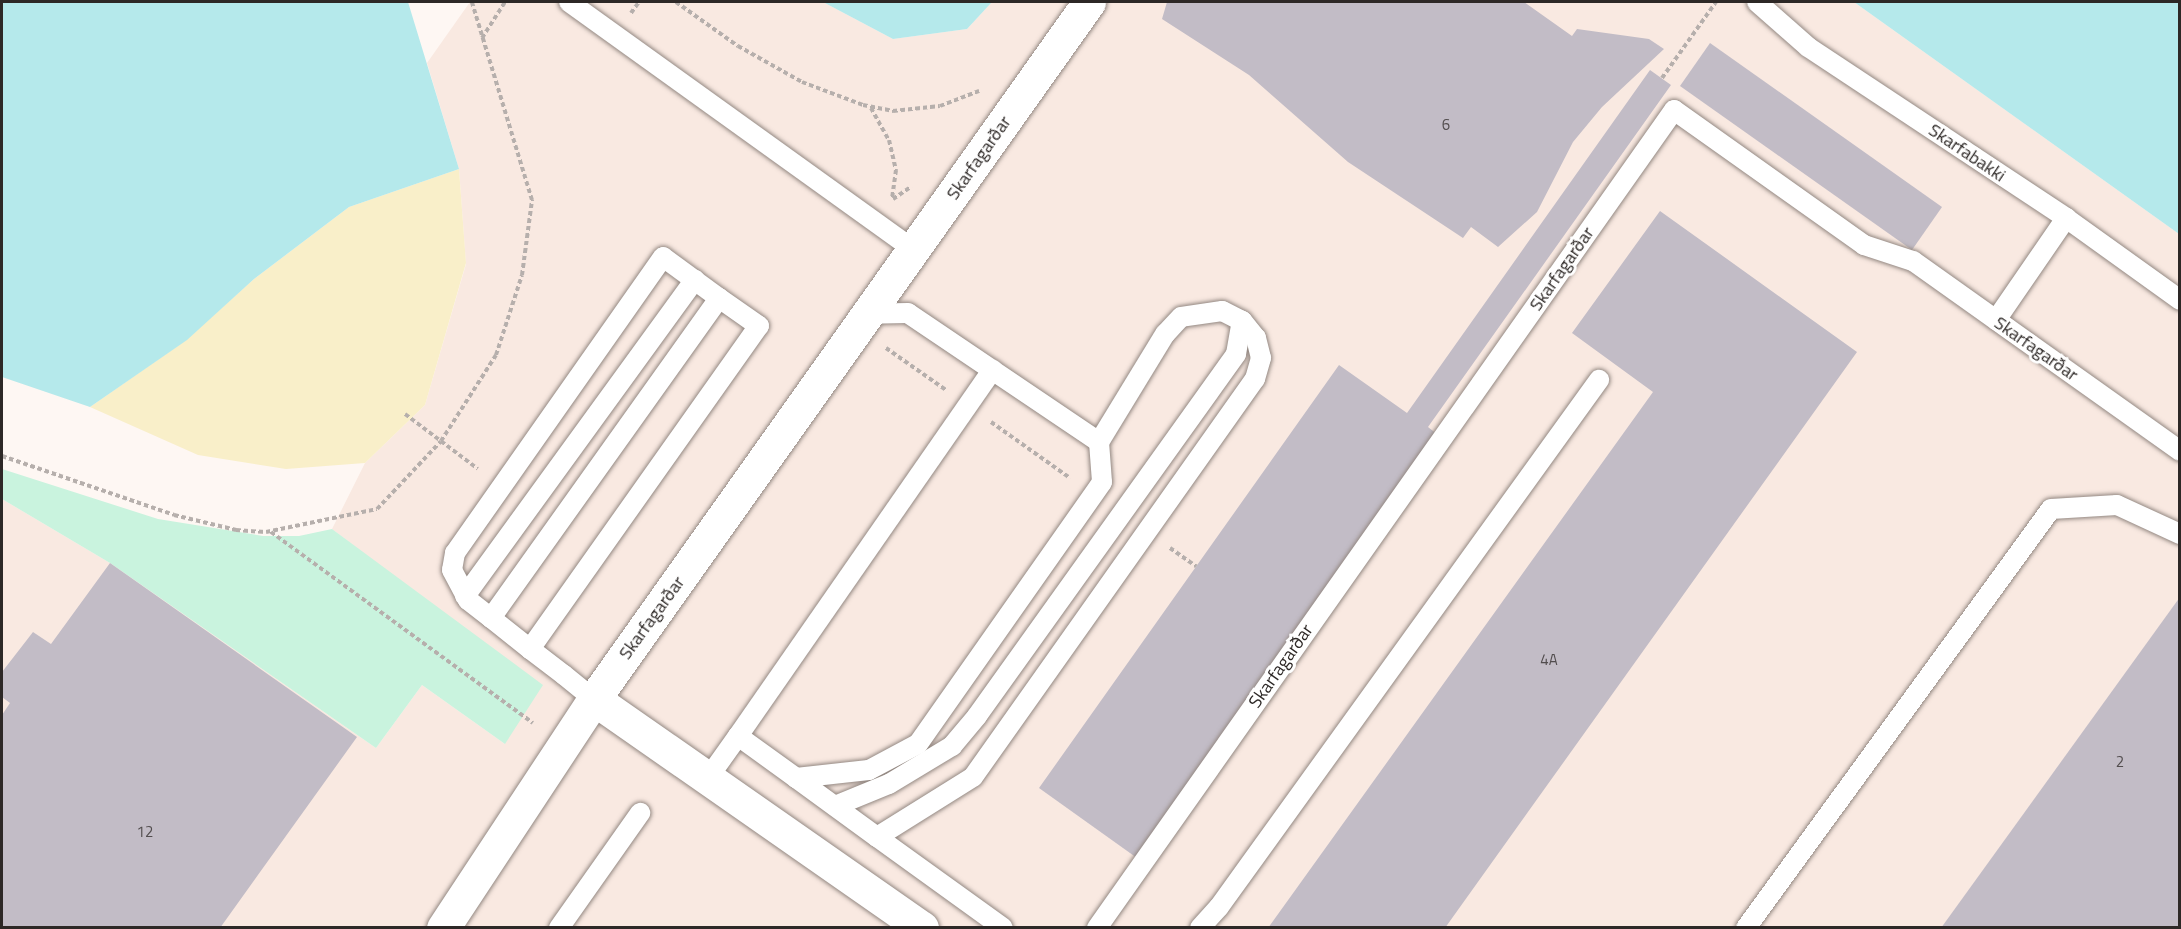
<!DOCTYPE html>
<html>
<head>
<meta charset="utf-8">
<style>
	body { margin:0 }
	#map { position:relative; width:2181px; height:929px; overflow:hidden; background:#fef7f3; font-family:"Titillium Web",sans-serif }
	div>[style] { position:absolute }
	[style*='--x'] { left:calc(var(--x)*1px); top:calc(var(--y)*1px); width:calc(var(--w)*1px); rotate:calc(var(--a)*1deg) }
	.built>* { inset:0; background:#f9e9e1 }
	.green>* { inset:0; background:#c9f3de }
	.sand>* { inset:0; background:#f9efc9 }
	.water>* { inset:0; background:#b5e9eb }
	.building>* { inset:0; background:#c2bcc6 }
	.path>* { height:4px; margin-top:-2px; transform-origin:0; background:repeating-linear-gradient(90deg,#b6afac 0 4.5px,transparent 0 7.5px) }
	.roads { filter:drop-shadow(0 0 2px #938882) drop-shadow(0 0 2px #938882) }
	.service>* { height:20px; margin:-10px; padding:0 10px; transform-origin:10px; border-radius:10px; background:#fff }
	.minor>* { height:33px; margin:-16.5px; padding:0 16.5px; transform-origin:16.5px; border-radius:16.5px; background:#fff }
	span { translate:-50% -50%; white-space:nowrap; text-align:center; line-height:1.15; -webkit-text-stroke:6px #fff; paint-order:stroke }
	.number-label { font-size:15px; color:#524d4e }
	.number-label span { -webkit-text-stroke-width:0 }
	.street-label { font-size:18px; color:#2d2826 }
	.frame { position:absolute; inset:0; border:3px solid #2d2826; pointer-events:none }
</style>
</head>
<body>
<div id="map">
	<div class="built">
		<i style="clip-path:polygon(470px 2px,823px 2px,893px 39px,967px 29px,992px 2px,1854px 2px,2179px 234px,2179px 927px,2px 928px,2px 499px,110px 563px,376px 748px,422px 685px,505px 744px,412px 590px,332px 529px,365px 463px,425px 405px,466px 264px,459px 169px,427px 63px)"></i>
	</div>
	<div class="green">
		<i style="clip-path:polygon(2px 469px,158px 519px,263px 536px,299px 536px,332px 529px,543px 685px,505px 744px,422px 685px,376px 748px,110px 563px,2px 499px)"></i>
	</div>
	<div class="sand">
		<i style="clip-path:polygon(459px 169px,466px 263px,425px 405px,365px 463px,286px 469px,198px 455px,90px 407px,186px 340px,254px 279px,349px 207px)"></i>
	</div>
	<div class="water">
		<i style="clip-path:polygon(2px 2px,408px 2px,459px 169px,349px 207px,254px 279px,187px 340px,90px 407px,2px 377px)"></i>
		<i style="clip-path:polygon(823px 2px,992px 2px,967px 29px,893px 39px)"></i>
		<i style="clip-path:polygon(1854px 2px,2179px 2px,2179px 234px)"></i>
	</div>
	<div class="building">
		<i style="clip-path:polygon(1167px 2px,1524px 2px,1572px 36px,1577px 29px,1649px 39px,1664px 49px,1602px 107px,1573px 142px,1537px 212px,1498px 247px,1471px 227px,1463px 238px,1348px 162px,1249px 75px,1162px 19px)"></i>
		<i style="clip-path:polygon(1710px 43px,1942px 207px,1912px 250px,1680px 86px)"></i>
		<i style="clip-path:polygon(1650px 70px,1671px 85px,1428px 427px,1438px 435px,1137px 858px,1039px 788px,1339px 365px,1407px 413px)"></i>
		<i style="clip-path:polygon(1660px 211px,1857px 352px,1445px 928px,1268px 928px,1653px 392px,1572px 333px)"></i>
		<i style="clip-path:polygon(110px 563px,357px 737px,220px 928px,2px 928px,2px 715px,10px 703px,2px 697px,2px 672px,33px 632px,51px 644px)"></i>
		<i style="clip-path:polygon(2180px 597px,2180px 928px,1941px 928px)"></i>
	</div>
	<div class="path">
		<i style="--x:676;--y:2;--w:76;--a:35.4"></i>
		<i style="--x:738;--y:46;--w:73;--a:29.4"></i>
		<i style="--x:802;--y:82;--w:65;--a:20.7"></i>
		<i style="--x:863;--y:105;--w:31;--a:11"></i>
		<i style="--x:893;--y:111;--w:47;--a:-6.1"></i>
		<i style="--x:940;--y:106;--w:42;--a:-21"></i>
		<i style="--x:631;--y:13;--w:14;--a:-54"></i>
		<i style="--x:482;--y:38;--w:43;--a:-57.4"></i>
		<i style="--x:1662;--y:78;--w:93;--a:-54.6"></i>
		<i style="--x:871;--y:108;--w:37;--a:61"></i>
		<i style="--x:889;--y:140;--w:31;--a:77"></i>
		<i style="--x:896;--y:170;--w:29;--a:98"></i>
		<i style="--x:893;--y:199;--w:22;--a:-34"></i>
		<i style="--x:886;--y:348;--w:73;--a:35"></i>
		<i style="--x:405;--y:414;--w:91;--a:37"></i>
		<i style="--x:991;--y:422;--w:97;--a:35.3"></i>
		<i style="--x:2;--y:456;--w:182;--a:18.9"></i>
		<i style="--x:174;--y:515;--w:64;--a:13.6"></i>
		<i style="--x:236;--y:530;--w:30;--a:4"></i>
		<i style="--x:266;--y:532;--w:113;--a:-11.7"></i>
		<i style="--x:377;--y:509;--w:93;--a:-46.7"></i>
		<i style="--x:441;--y:441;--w:102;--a:-57.4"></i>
		<i style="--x:496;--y:355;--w:84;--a:-72"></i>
		<i style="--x:522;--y:275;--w:76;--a:-82.4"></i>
		<i style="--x:532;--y:200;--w:207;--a:-106.9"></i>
		<i style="--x:271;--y:532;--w:324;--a:36.1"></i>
		<i style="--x:1170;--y:548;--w:32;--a:35"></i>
	</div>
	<div class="roads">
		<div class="service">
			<i style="--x:569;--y:2;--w:425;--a:35.7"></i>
			<i style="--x:1757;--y:2;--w:68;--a:41.4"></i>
			<i style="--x:1808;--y:47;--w:310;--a:33.5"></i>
			<i style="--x:2066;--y:218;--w:140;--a:35.7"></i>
			<i style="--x:1996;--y:320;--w:124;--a:-55.5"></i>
			<i style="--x:465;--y:596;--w:391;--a:-54"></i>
			<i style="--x:491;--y:618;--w:393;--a:-54.5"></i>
			<i style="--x:719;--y:298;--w:69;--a:-143.8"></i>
			<i style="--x:663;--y:257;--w:362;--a:125.1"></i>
			<i style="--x:455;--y:553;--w:17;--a:100"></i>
			<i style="--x:452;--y:570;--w:34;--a:62"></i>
			<i style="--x:468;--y:600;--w:29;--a:38"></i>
			<i style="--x:491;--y:618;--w:50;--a:38.5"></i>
			<i style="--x:530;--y:649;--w:43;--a:37.4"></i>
			<i style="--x:564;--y:675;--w:38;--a:39"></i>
			<i style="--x:530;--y:649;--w:396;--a:-54.7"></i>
			<i style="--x:759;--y:326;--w:49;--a:-145"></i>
			<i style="--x:738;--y:736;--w:446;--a:-55.2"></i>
			<i style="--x:708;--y:778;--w:52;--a:-54.5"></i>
			<i style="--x:738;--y:736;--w:72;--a:35.9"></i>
			<i style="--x:796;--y:778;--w:73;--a:-6.3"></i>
			<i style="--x:869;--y:770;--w:55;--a:-28"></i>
			<i style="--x:918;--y:744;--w:320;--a:-54.9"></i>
			<i style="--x:1102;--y:482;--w:40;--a:-94.3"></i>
			<i style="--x:1099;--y:442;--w:230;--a:-146"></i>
			<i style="--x:908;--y:313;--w:39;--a:179"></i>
			<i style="--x:796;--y:778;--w:100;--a:36.1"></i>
			<i style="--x:877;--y:837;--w:113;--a:-32"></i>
			<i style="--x:973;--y:777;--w:488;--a:-54.7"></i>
			<i style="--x:1255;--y:379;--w:22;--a:-74"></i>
			<i style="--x:1261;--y:358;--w:21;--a:-104"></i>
			<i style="--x:1256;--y:338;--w:22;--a:-129"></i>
			<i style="--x:1242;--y:321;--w:22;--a:-153"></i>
			<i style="--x:1222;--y:311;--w:41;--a:171.7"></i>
			<i style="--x:1181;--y:317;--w:23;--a:133"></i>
			<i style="--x:1165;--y:334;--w:127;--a:121.4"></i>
			<i style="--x:835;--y:806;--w:58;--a:-22.2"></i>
			<i style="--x:889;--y:784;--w:74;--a:-31.1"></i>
			<i style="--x:952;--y:746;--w:39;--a:-50"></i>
			<i style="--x:977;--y:716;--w:445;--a:-54.4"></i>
			<i style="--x:1236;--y:354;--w:34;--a:-80"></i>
			<i style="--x:877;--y:837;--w:155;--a:35.8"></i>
			<i style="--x:559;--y:928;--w:141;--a:-54.8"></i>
			<i style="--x:1097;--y:928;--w:1001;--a:-54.8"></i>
			<i style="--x:1674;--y:110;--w:233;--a:35.4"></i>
			<i style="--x:1864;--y:245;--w:52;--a:18.1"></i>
			<i style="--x:1913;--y:261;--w:328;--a:35.4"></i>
			<i style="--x:1200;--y:928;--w:28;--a:-48"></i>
			<i style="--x:1219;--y:907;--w:650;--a:-54.21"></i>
			<i style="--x:1746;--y:928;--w:518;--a:-53.95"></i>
			<i style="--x:2051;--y:509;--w:66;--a:-3.5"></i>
			<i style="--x:2117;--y:505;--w:69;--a:24.7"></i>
		</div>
		<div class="minor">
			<i style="--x:594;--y:699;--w:400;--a:34.9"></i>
			<i style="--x:443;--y:928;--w:274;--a:-56.6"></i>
			<i style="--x:594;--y:699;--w:855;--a:-54.62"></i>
		</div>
	</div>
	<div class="number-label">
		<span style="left:1446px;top:125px">6</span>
		<span style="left:1549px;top:660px">4A</span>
		<span style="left:2120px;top:762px">2</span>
		<span style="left:145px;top:832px">12</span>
	</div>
	<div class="street-label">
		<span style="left:1967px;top:153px;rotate:34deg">Skarfabakki</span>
		<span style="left:979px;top:158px;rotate:-55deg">Skarfagarðar</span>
		<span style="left:1562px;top:269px;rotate:-55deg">Skarfagarðar</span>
		<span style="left:2036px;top:349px;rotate:35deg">Skarfagarðar</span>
		<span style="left:652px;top:618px;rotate:-54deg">Skarfagarðar</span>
		<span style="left:1281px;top:666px;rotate:-55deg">Skarfagarðar</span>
	</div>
	<div class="frame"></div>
</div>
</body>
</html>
